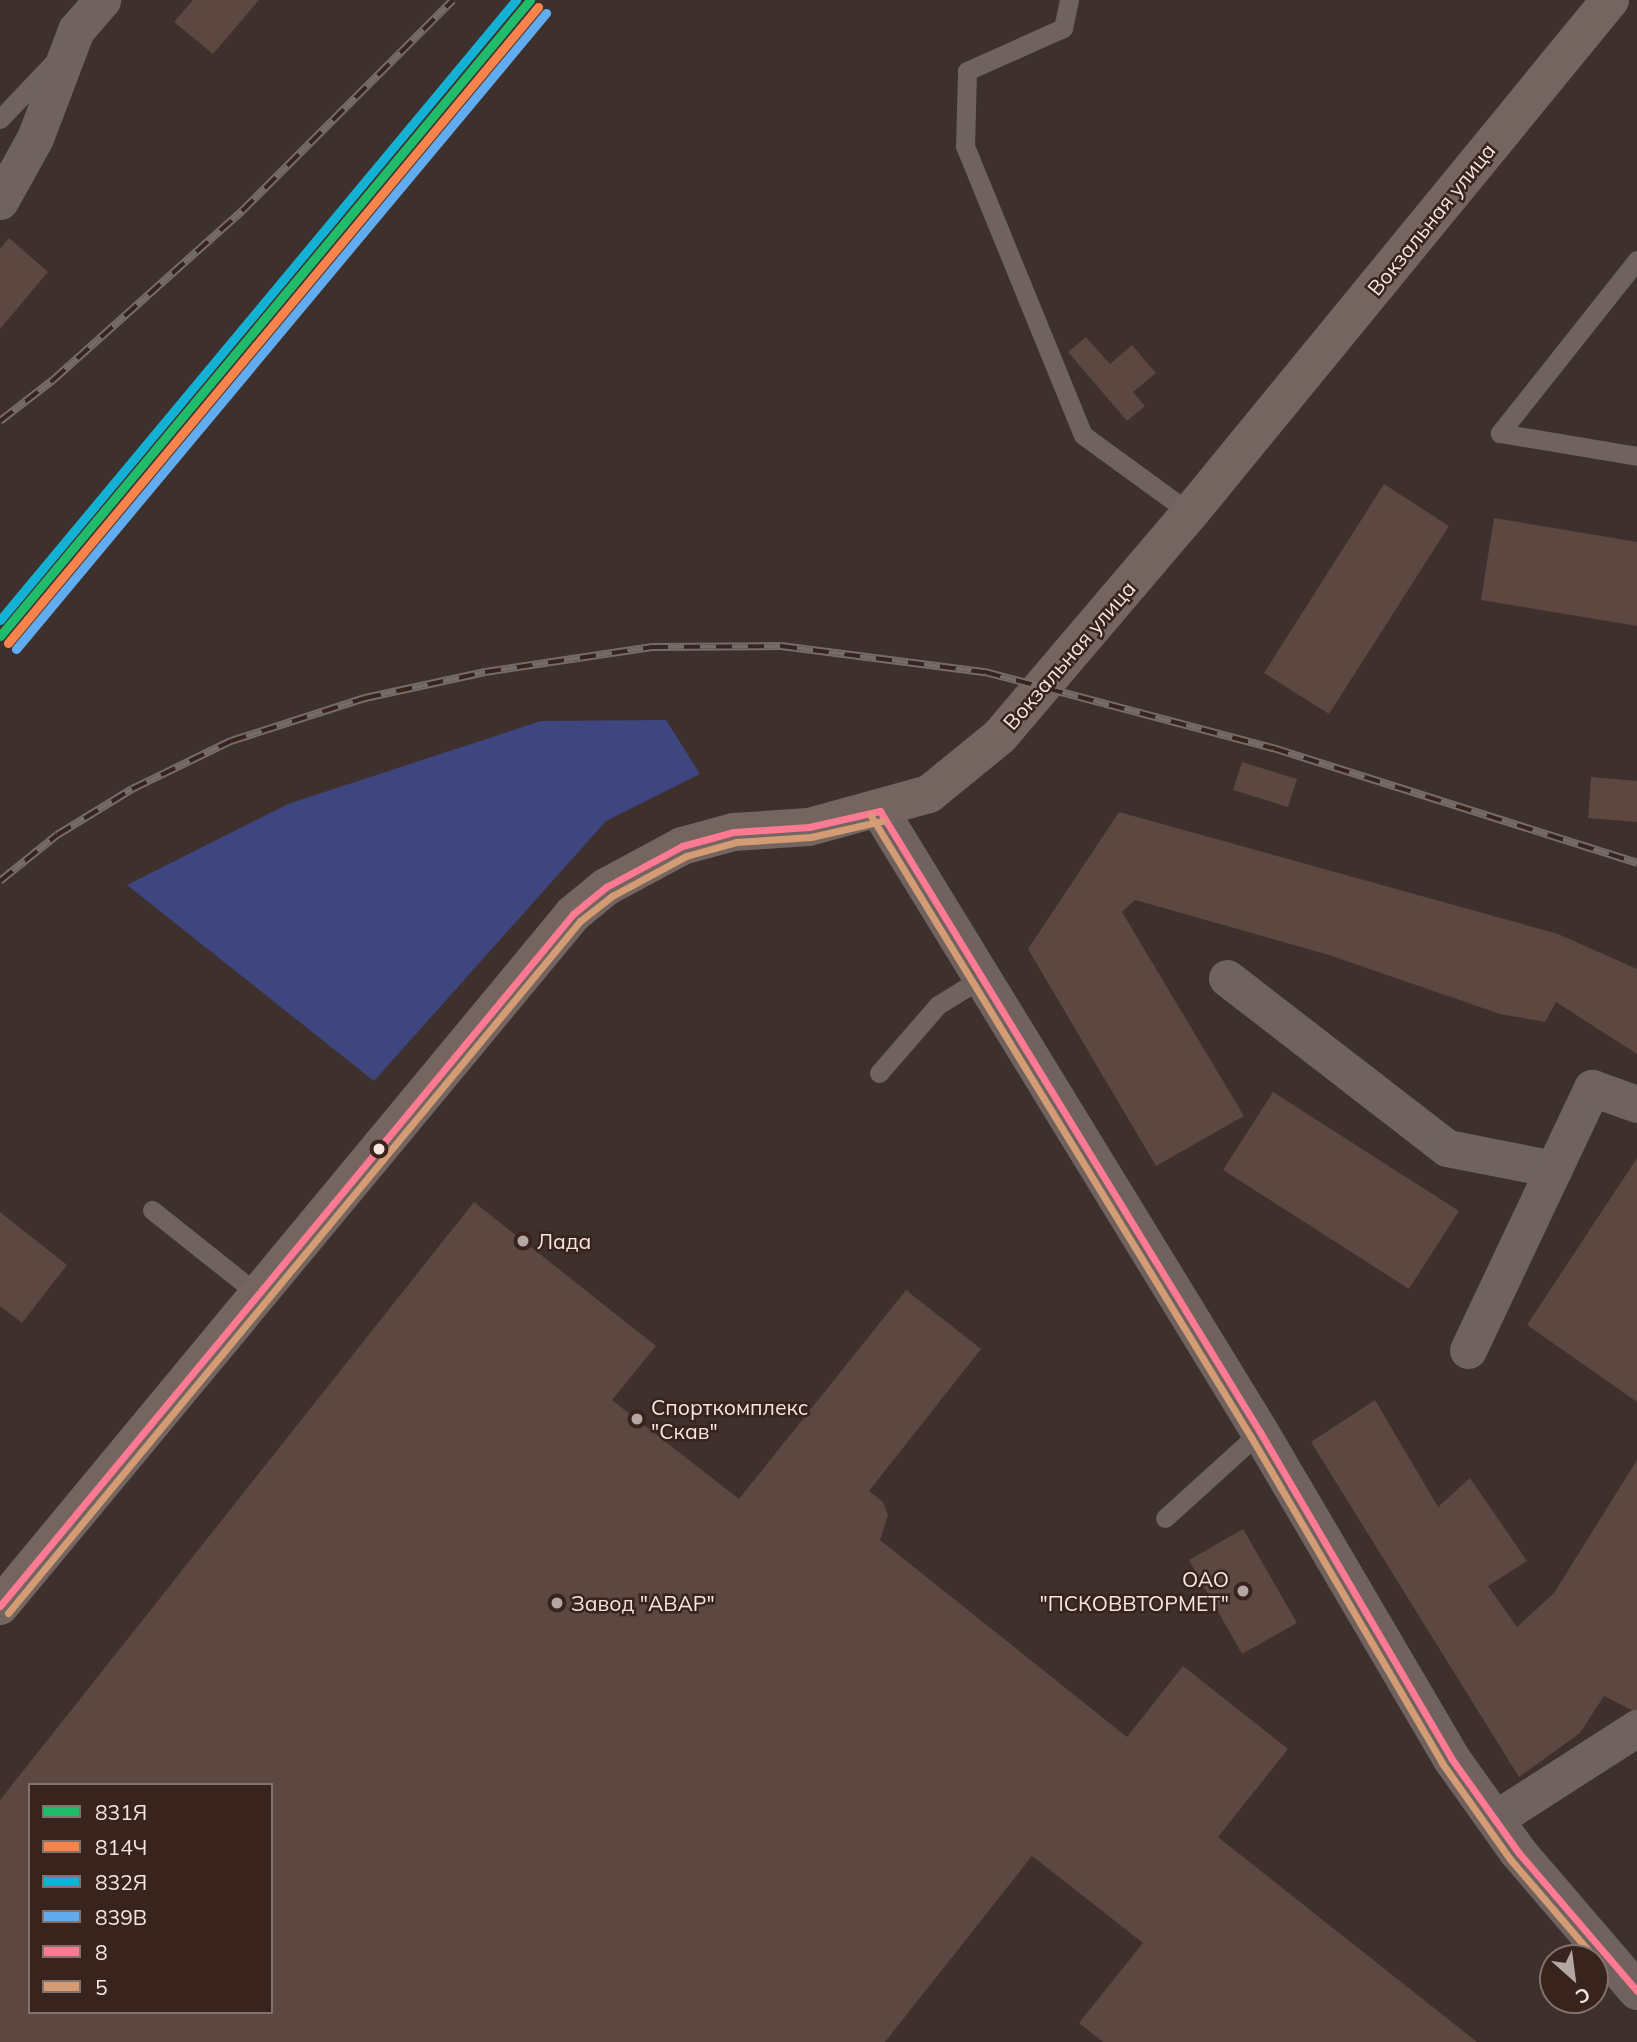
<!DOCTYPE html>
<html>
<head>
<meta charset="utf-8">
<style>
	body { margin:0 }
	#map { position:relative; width:1637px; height:2042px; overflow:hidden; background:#3d302d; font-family:Mulish,sans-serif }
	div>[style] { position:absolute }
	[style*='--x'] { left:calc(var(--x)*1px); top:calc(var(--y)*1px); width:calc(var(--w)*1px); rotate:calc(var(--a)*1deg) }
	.green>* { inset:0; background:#3f467f }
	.building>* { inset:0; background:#5c4741 }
	.service>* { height:19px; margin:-9.5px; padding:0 9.5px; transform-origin:9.5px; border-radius:9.5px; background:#6f625f }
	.minor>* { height:37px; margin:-18.5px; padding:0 18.5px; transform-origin:18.5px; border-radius:18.5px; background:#6f625f }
	.tertiary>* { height:38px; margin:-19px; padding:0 19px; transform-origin:19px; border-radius:19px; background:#6f625f }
	.secondary>* { height:38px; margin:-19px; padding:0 19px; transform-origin:19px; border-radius:19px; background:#746560 }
	.rail>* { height:8px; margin-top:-4px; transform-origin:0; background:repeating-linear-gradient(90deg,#38231d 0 16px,#756b68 0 32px); box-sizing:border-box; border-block:2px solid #756b68 }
	.bus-1>* { height:7px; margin:-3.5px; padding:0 3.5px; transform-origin:3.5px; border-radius:3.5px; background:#fe7a93 }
	.bus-2>* { height:7px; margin:-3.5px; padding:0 3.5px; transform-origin:3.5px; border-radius:3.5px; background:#d39c74 }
	.rail-1>* { height:9px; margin:-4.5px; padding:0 4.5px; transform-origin:4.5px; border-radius:4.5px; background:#20bc6c }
	.rail-2>* { height:9px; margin:-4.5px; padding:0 4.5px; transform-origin:4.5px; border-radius:4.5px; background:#f8844c }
	.rail-3>* { height:9px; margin:-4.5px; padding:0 4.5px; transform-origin:4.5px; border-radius:4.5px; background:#13b2d5 }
	.rail-4>* { height:9px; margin:-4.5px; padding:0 4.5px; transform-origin:4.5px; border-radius:4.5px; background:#60acee }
	.dots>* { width:19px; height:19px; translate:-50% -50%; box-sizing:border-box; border:4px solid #38231d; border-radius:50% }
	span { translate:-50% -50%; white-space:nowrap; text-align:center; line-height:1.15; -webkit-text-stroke:5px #38231d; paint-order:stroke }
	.street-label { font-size:21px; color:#f4e5e1 }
	.poi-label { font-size:21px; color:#f4e5e1 }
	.left { translate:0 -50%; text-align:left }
	.right { translate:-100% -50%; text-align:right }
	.legend { position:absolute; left:28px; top:1783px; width:245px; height:231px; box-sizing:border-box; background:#38231d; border:2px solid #83716b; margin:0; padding:9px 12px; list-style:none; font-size:21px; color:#f4e5e1 }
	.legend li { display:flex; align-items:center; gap:14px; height:35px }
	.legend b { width:35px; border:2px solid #83716b }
	.north { position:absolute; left:1539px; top:1944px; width:70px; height:70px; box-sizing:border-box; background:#38231d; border:2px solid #83716b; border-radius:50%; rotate:152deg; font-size:19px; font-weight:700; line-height:28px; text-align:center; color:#f4e5e1 }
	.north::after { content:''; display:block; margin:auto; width:24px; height:32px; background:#b4a6a2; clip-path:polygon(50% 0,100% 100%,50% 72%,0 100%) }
</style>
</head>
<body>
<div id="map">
	<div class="green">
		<i style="clip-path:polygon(666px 720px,700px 774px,606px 821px,374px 1081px,127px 885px,288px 804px,541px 721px)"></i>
	</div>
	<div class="building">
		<i style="clip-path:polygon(193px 0,259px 0,213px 54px,174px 22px)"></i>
		<i style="clip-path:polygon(9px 238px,48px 272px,0 329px,0 249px)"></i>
		<i style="clip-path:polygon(1086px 337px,1110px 364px,1132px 345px,1156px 373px,1133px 392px,1145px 406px,1127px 421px,1068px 352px)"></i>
		<i style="clip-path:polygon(1384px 484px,1449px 526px,1329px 714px,1264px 673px)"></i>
		<i style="clip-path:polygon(1494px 518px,1637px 542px,1637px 626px,1481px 600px)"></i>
		<i style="clip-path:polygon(1242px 762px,1297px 779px,1288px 807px,1233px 790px)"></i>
		<i style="clip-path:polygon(1591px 777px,1637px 781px,1637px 822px,1588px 818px)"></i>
		<i style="clip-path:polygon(1119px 812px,1558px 934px,1637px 969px,1637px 1054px,1556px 1002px,1545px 1022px,1500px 1014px,1329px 955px,1135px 900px,1122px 912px,1244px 1116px,1156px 1166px,1028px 949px)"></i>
		<i style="clip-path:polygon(1273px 1092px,1459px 1211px,1409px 1289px,1223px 1170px)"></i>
		<i style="clip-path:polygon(1637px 1158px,1637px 1402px,1527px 1325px)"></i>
		<i style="clip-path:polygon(evenodd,474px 1202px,656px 1346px,612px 1400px,739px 1499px,906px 1290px,981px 1349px,869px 1491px,883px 1502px,888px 1515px,880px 1540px,1127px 1737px,1183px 1666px,1288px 1749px,1218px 1837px,1477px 2042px,1103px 2042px,1079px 2023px,1143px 1943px,1032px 1856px,885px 2042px,0 2042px,0 1800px,474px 1202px,30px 1785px,271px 1785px,271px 2012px,30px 2012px,30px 1785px)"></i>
		<i style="clip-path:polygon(0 1212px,67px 1265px,22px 1323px,0 1306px)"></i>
		<i style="clip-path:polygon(1375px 1400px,1438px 1507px,1470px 1478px,1527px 1561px,1488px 1586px,1517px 1627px,1554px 1593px,1637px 1460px,1637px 1713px,1604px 1696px,1580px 1733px,1519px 1777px,1311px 1442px)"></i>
		<i style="clip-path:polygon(1243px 1529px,1297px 1623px,1242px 1654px,1189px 1560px)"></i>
	</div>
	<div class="service">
		<i style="--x:1069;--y:0;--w:29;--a:102"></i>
		<i style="--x:1063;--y:28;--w:105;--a:155.9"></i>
		<i style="--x:967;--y:71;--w:75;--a:91.5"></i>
		<i style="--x:965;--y:146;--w:312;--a:67.8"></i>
		<i style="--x:1083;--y:435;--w:132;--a:36.1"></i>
		<i style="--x:0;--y:119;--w:79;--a:-46.5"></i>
		<i style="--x:1637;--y:260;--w:221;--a:128.4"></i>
		<i style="--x:1500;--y:433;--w:139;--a:9.5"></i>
		<i style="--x:879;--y:1073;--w:90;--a:-49.1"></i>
		<i style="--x:938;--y:1005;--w:55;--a:-31.7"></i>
		<i style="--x:152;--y:1210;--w:132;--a:38.5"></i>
		<i style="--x:1165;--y:1518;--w:128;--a:-42.2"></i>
	</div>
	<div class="minor">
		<i style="--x:0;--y:201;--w:72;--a:-60.9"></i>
		<i style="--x:35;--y:138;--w:116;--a:-69.2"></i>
		<i style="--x:76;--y:30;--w:40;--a:-49"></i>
		<i style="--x:1227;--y:978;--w:278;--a:37.7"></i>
		<i style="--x:1447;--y:1148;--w:109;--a:11.1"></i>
		<i style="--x:1468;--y:1350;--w:290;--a:-64.7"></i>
		<i style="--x:1592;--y:1088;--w:48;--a:19.6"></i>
		<i style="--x:1495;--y:1819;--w:169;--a:-32.7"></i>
	</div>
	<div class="tertiary">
		<i style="--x:880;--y:811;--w:728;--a:58.54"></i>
		<i style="--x:1260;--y:1432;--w:378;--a:59.6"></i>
		<i style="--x:1451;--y:1758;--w:115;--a:54.5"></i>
		<i style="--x:1518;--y:1852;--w:183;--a:49.4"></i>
	</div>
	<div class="secondary">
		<i style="--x:0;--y:1606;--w:898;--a:-50.37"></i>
		<i style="--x:573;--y:914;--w:43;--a:-39.3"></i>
		<i style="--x:606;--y:887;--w:86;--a:-28.3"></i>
		<i style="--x:682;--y:846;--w:54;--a:-15.1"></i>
		<i style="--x:734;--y:832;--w:75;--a:-3.8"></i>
		<i style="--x:809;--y:827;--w:124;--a:-15.4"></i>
		<i style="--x:929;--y:794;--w:92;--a:-39.2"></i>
		<i style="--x:1000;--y:736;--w:293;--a:-49.6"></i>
		<i style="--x:1190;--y:513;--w:663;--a:-50.69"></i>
	</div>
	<div class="rail">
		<i style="--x:0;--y:421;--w:67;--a:-37.7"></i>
		<i style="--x:53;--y:380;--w:254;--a:-41.8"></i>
		<i style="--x:242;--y:211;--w:298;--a:-45"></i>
		<i style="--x:0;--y:881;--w:73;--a:-38.9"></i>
		<i style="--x:57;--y:835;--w:88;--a:-31.5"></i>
		<i style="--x:132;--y:789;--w:110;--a:-25.9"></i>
		<i style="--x:231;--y:741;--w:141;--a:-17.8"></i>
		<i style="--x:365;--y:698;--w:123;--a:-12.2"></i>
		<i style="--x:485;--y:672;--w:169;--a:-8.5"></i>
		<i style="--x:652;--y:647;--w:129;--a:-0.4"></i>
		<i style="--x:781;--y:646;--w:206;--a:7.3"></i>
		<i style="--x:985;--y:672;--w:298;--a:14.8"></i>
		<i style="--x:1273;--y:748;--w:382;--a:17.5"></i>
	</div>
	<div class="bus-1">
		<i style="--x:880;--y:811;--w:728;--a:58.54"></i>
		<i style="--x:1260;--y:1432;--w:378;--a:59.6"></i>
		<i style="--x:1451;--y:1758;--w:115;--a:54.5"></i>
		<i style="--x:1518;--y:1852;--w:183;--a:49.4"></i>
		<i style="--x:0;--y:1606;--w:898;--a:-50.37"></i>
		<i style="--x:573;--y:914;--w:43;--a:-39.3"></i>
		<i style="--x:606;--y:887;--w:86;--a:-28.3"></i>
		<i style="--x:682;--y:846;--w:54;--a:-15.1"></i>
		<i style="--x:734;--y:832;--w:75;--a:-3.8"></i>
		<i style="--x:809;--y:827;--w:73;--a:-12.7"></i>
	</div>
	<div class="bus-2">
		<i style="--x:871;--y:816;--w:728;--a:58.54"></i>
		<i style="--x:1251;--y:1437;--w:378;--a:59.6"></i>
		<i style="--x:1442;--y:1763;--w:118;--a:54.7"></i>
		<i style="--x:1510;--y:1859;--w:130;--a:49.4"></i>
		<i style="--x:8;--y:1613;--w:898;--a:-50.42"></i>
		<i style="--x:580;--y:921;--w:41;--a:-38"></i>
		<i style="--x:612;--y:896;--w:84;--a:-28.4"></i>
		<i style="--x:686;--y:856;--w:52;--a:-15.6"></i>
		<i style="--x:736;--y:842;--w:75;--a:-3.8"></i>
		<i style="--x:811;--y:837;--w:73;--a:-12.7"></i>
	</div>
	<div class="rail-1">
		<i style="--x:0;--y:636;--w:828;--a:-50.19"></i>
	</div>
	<div class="rail-2">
		<i style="--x:8;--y:643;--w:828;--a:-50.19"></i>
	</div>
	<div class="rail-3">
		<i style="--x:0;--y:620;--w:807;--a:-50.23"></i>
	</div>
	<div class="rail-4">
		<i style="--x:16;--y:649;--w:828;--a:-50.19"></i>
	</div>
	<div class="dots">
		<i style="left:379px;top:1149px;background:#f4e5e1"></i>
		<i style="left:523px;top:1241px;background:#b4a6a2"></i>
		<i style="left:637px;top:1419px;background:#b4a6a2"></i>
		<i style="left:1243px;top:1591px;background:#b4a6a2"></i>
		<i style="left:557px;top:1603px;background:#b4a6a2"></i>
	</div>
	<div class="street-label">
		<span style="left:1431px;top:219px;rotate:-51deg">Вокзальная улица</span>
		<span style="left:1069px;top:655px;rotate:-49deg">Вокзальная улица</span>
	</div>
	<div class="poi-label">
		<span class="left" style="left:537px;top:1241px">Лада</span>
		<span class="left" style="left:651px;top:1419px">Спорткомплекс<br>"Скав"</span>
		<span class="right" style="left:1229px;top:1591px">ОАО<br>"ПСКОВВТОРМЕТ"</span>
		<span class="left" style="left:571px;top:1603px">Завод "АВАР"</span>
	</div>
	<ul class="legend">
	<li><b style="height:9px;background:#20bc6c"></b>831Я</li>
	<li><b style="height:9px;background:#f8844c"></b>814Ч</li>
	<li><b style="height:9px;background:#13b2d5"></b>832Я</li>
	<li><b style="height:9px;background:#60acee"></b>839В</li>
	<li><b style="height:9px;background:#fe7a93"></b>8</li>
	<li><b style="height:9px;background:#d39c74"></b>5</li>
	</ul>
	<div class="north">С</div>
</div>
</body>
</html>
